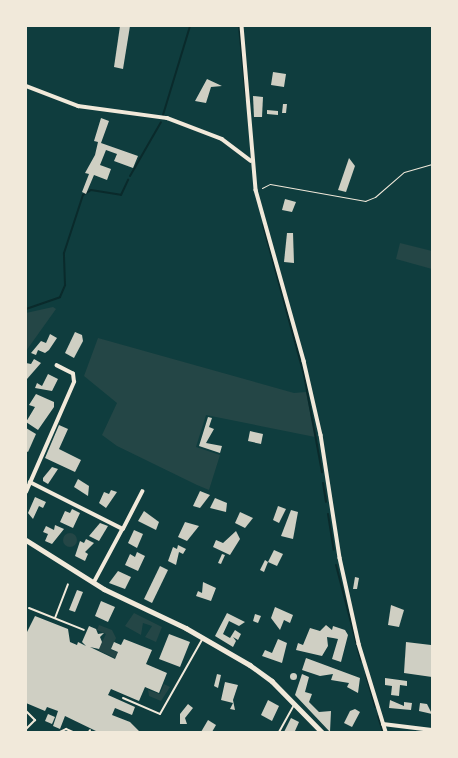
<!DOCTYPE html>
<html>
<head>
<meta charset="utf-8">
<style>
	body { margin:0 }
	#map { position:relative; width:458px; height:758px; overflow:hidden; background:#0f3d3e; font-family:"Archivo Narrow",sans-serif }
	div>[style] { position:absolute }
	[style*='--x'] { left:calc(var(--x)*1px); top:calc(var(--y)*1px); width:calc(var(--w)*1px); rotate:calc(var(--a)*1deg) }
	.green>* { inset:0; background:#244646 }
	.round { border-radius:50% }
	.stream>* { height:2px; margin:-1px; padding:0 1px; transform-origin:1px; border-radius:1px; background:#0a2a2b }
	.building>* { inset:0; background:#cfcfc3 }
	.path>* { height:1px; margin:-0.5px; padding:0 0.5px; transform-origin:0.5px; border-radius:0.5px; background:#f1e9da }
	.service>* { height:2px; margin:-1px; padding:0 1px; transform-origin:1px; border-radius:1px; background:#f1e9da }
	.minor>* { height:3.5px; margin:-1.75px; padding:0 1.75px; transform-origin:1.75px; border-radius:1.75px; background:#f1e9da }
	.tertiary>* { height:4.5px; margin:-2.25px; padding:0 2.25px; transform-origin:2.25px; border-radius:2.25px; background:#f1e9da }
	span { translate:-50% -50%; white-space:nowrap; text-align:center; line-height:1.15; -webkit-text-stroke:3.5px #f1e9da; paint-order:stroke }
	.frame { position:absolute; inset:0; border:27px solid #f1e9da; pointer-events:none }
</style>
</head>
<body>
<div id="map">
	<div class="green">
		<i style="clip-path:polygon(400px 243px,432px 251px,432px 269px,396px 259px)"></i>
		<i style="clip-path:polygon(53px 307px,56px 309px,26px 351px,26px 313px)"></i>
		<i style="clip-path:polygon(98px 338px,294px 393px,306px 392px,315px 437px,206px 415px,196px 447px,220px 455px,209px 490px,197px 485px,117px 446px,102px 435px,117px 403px,84px 376px)"></i>
		<i class="round" style="left:63px;top:533px;width:14px;height:14px"></i>
		<i style="clip-path:polygon(134px 613px,162px 627px,156px 642px,145px 637px,152px 626px,143px 623px,141px 635px,125px 626px)"></i>
		<i style="clip-path:polygon(99px 625px,112px 630px,116px 638px,111px 650px,118px 652px,115px 658px,98px 650px,106px 634px,97px 630px)"></i>
		<i style="clip-path:polygon(164px 684px,170px 687px,161px 701px,149px 696px,148px 690px,160px 694px)"></i>
	</div>
	<div class="stream">
		<i style="--x:239;--y:26;--w:73;--a:84.5"></i>
		<i style="--x:163;--y:115;--w:93;--a:-73.1"></i>
		<i style="--x:130;--y:176;--w:62;--a:-60.1"></i>
		<i style="--x:263;--y:225;--w:156;--a:74.7"></i>
		<i style="--x:304;--y:375;--w:99;--a:79.5"></i>
		<i style="--x:26;--y:309;--w:36;--a:-19"></i>
		<i style="--x:60;--y:297;--w:13;--a:-67"></i>
		<i style="--x:65;--y:285;--w:32;--a:-92"></i>
		<i style="--x:64;--y:253;--w:61;--a:-71.9"></i>
		<i style="--x:83;--y:195;--w:9;--a:-32"></i>
		<i style="--x:91;--y:190;--w:30;--a:9"></i>
		<i style="--x:121;--y:195;--w:17;--a:-65"></i>
		<i style="--x:323;--y:483;--w:19;--a:81"></i>
		<i style="--x:328;--y:514;--w:36;--a:81"></i>
		<i style="--x:336;--y:565;--w:99;--a:75.4"></i>
		<i style="--x:366;--y:675;--w:33;--a:74"></i>
		<i style="--x:378;--y:716;--w:17;--a:73"></i>
	</div>
	<div class="building">
		<i style="clip-path:polygon(120px 26px,130px 26px,123px 69px,114px 67px)"></i>
		<i style="clip-path:polygon(273px 72px,286px 74px,284px 87px,271px 85px)"></i>
		<i style="clip-path:polygon(207px 79px,222px 86px,211px 87px,206px 103px,195px 101px)"></i>
		<i style="clip-path:polygon(253px 96px,263px 97px,262px 117px,254px 117px)"></i>
		<i style="clip-path:polygon(283px 104px,287px 104px,286px 113px,282px 113px)"></i>
		<i style="clip-path:polygon(267px 110px,278px 111px,278px 115px,267px 114px)"></i>
		<i style="clip-path:polygon(101px 118px,109px 121px,101px 143px,138px 156px,133px 168px,114px 161px,117px 154px,106px 150px,100px 165px,111px 169px,107px 180px,94px 175px,86px 194px,82px 192px,89px 174px,85px 173px,95px 155px,98px 142px,94px 141px)"></i>
		<i style="clip-path:polygon(349px 158px,355px 166px,346px 192px,338px 190px)"></i>
		<i style="clip-path:polygon(285px 199px,296px 202px,292px 212px,282px 210px)"></i>
		<i style="clip-path:polygon(287px 233px,293px 233px,294px 263px,284px 262px)"></i>
		<i style="clip-path:polygon(75px 332px,82px 335px,83px 341px,74px 358px,65px 353px)"></i>
		<i style="clip-path:polygon(50px 334px,57px 338px,49px 350px,45px 353px,38px 350px,36px 355px,31px 353px,41px 341px,46px 343px)"></i>
		<i style="clip-path:polygon(34px 359px,41px 363px,27px 379px,26px 363px,31px 364px)"></i>
		<i style="clip-path:polygon(48px 374px,58px 379px,52px 391px,35px 388px,37px 383px,42px 386px)"></i>
		<i style="clip-path:polygon(36px 394px,54px 402px,54px 407px,38px 430px,26px 422px,35px 407px,29px 405px)"></i>
		<i style="clip-path:polygon(208px 417px,212px 418px,209px 427px,214px 429px,206px 443px,222px 446px,220px 453px,199px 446px)"></i>
		<i style="clip-path:polygon(59px 425px,68px 429px,59px 449px,81px 460px,75px 472px,45px 458px)"></i>
		<i style="clip-path:polygon(26px 428px,36px 434px,28px 452px,26px 451px)"></i>
		<i style="clip-path:polygon(250px 431px,263px 434px,261px 444px,248px 441px)"></i>
		<i style="clip-path:polygon(52px 467px,58px 469px,48px 484px,43px 481px,43px 478px)"></i>
		<i style="clip-path:polygon(78px 479px,89px 486px,88px 496px,74px 487px)"></i>
		<i style="clip-path:polygon(111px 490px,117px 492px,106px 508px,99px 503px,104px 492px,109px 494px)"></i>
		<i style="clip-path:polygon(200px 491px,210px 495px,200px 508px,193px 506px)"></i>
		<i style="clip-path:polygon(35px 497px,46px 502px,43px 508px,39px 506px,33px 519px,28px 513px)"></i>
		<i style="clip-path:polygon(215px 498px,227px 503px,226px 512px,210px 508px)"></i>
		<i style="clip-path:polygon(278px 506px,286px 509px,279px 523px,273px 520px)"></i>
		<i style="clip-path:polygon(72px 509px,80px 513px,73px 528px,60px 522px,65px 511px,70px 513px)"></i>
		<i style="clip-path:polygon(291px 510px,298px 512px,293px 539px,281px 536px)"></i>
		<i style="clip-path:polygon(144px 511px,159px 522px,156px 530px,138px 521px)"></i>
		<i style="clip-path:polygon(240px 512px,253px 518px,245px 528px,235px 523px)"></i>
		<i style="clip-path:polygon(185px 522px,199px 526px,187px 541px,178px 537px)"></i>
		<i style="clip-path:polygon(100px 523px,108px 526px,99px 541px,89px 536px)"></i>
		<i style="clip-path:polygon(55px 525px,64px 529px,52px 544px,45px 541px,48px 534px,43px 532px,46px 526px,54px 530px)"></i>
		<i style="clip-path:polygon(134px 530px,143px 534px,137px 548px,128px 543px)"></i>
		<i style="clip-path:polygon(236px 531px,240px 539px,230px 555px,213px 547px,216px 540px,223px 543px)"></i>
		<i style="clip-path:polygon(86px 539px,94px 543px,85px 552px,88px 554px,85px 561px,75px 556px,80px 541px,84px 543px)"></i>
		<i style="clip-path:polygon(178px 545px,186px 549px,183px 554px,179px 552px,176px 565px,168px 561px,173px 547px,177px 549px)"></i>
		<i style="clip-path:polygon(274px 550px,283px 554px,277px 566px,268px 562px)"></i>
		<i style="clip-path:polygon(137px 552px,145px 556px,138px 571px,125px 565px,130px 554px,135px 557px)"></i>
		<i style="clip-path:polygon(222px 554px,225px 555px,221px 564px,218px 563px)"></i>
		<i style="clip-path:polygon(265px 560px,268px 562px,264px 572px,260px 570px)"></i>
		<i style="clip-path:polygon(160px 566px,168px 570px,152px 603px,144px 599px)"></i>
		<i style="clip-path:polygon(118px 571px,131px 577px,125px 589px,109px 583px)"></i>
		<i style="clip-path:polygon(355px 577px,359px 578px,357px 589px,353px 589px)"></i>
		<i style="clip-path:polygon(203px 582px,216px 588px,211px 601px,196px 596px,198px 591px,202px 593px)"></i>
		<i style="clip-path:polygon(77px 590px,83px 592px,75px 612px,69px 610px)"></i>
		<i style="clip-path:polygon(101px 601px,115px 607px,108px 622px,95px 616px)"></i>
		<i style="clip-path:polygon(391px 605px,404px 610px,399px 627px,388px 625px)"></i>
		<i style="clip-path:polygon(275px 607px,293px 615px,290px 623px,284px 620px,280px 630px,271px 618px)"></i>
		<i style="clip-path:polygon(227px 613px,245px 622px,239px 626px,229px 621px,223px 634px,230px 638px,235px 630px,241px 634px,238px 640px,233px 637px,236px 641px,233px 647px,215px 636px)"></i>
		<i style="clip-path:polygon(255px 614px,261px 616px,258px 623px,253px 621px)"></i>
		<i style="clip-path:polygon(35px 616px,68px 629px,70px 642px,77px 645px,78px 642px,86px 646px,82px 642px,89px 626px,96px 629px,98px 634px,104px 633px,100px 637px,102px 642px,99px 649px,90px 647px,115px 659px,118px 652px,111px 649px,114px 642px,121px 645px,124px 639px,152px 650px,146px 664px,167px 673px,159px 693px,145px 687px,139px 701px,111px 689px,108px 695px,135px 707px,132px 715px,115px 708px,112px 715px,130px 722px,140px 732px,98px 732px,65px 716px,60px 729px,53px 726px,58px 711px,47px 707px,45px 711px,26px 703px,26px 634px)"></i>
		<i style="clip-path:polygon(326px 625px,332px 630px,333px 626px,345px 630px,348px 635px,341px 662px,332px 659px,338px 639px,333px 638px,327px 637px,328px 646px,322px 656px,296px 650px,298px 643px,303px 645px,310px 628px,320px 631px)"></i>
		<i style="clip-path:polygon(169px 634px,190px 642px,180px 667px,159px 659px)"></i>
		<i style="clip-path:polygon(278px 639px,287px 643px,282px 663px,262px 656px,265px 650px,272px 653px)"></i>
		<i style="clip-path:polygon(406px 642px,431px 645px,432px 677px,404px 673px)"></i>
		<i style="clip-path:polygon(306px 658px,360px 678px,358px 693px,347px 687px,349px 683px,331px 680px,333px 674px,320px 676px,302px 670px)"></i>
		<i class="round" style="left:289.5px;top:672.5px;width:7px;height:7px"></i>
		<i style="clip-path:polygon(217px 674px,221px 675px,218px 688px,214px 686px)"></i>
		<i style="clip-path:polygon(302px 674px,309px 677px,305px 692px,312px 694px,309px 702px,319px 712px,331px 711px,330px 732px,295px 695px)"></i>
		<i style="clip-path:polygon(385px 678px,407px 681px,407px 686px,400px 685px,399px 696px,391px 695px,392px 686px,385px 685px)"></i>
		<i style="clip-path:polygon(225px 682px,238px 685px,233px 700px,235px 710px,230px 709px,233px 703px,221px 700px)"></i>
		<i style="clip-path:polygon(268px 700px,279px 706px,272px 721px,261px 715px)"></i>
		<i style="clip-path:polygon(390px 700px,404px 706px,404px 702px,412px 703px,411px 710px,389px 708px)"></i>
		<i style="clip-path:polygon(420px 703px,427px 704px,432px 714px,419px 711px)"></i>
		<i style="clip-path:polygon(188px 704px,193px 708px,185px 718px,187px 724px,180px 724px,180px 714px)"></i>
		<i style="clip-path:polygon(355px 709px,360px 712px,352px 727px,344px 723px,350px 711px)"></i>
		<i style="clip-path:polygon(48px 714px,55px 717px,52px 724px,45px 721px)"></i>
		<i style="clip-path:polygon(291px 718px,299px 722px,295px 731px,284px 732px)"></i>
		<i style="clip-path:polygon(208px 720px,216px 725px,212px 732px,201px 732px)"></i>
	</div>
	<div class="path">
		<i style="--x:262;--y:188;--w:9;--a:-27"></i>
		<i style="--x:270;--y:184;--w:97;--a:10.1"></i>
		<i style="--x:365;--y:201;--w:11;--a:-22"></i>
		<i style="--x:375;--y:197;--w:38;--a:-41"></i>
		<i style="--x:404;--y:172;--w:29;--a:-16"></i>
	</div>
	<div class="service">
		<i style="--x:26;--y:602;--w:13;--a:90"></i>
		<i style="--x:29;--y:608;--w:59;--a:21.8"></i>
		<i style="--x:55;--y:618;--w:36;--a:-69"></i>
		<i style="--x:123;--y:698;--w:40;--a:23.4"></i>
		<i style="--x:160;--y:714;--w:87;--a:-60.5"></i>
		<i style="--x:26;--y:711;--w:13;--a:45"></i>
		<i style="--x:35;--y:720;--w:13;--a:135"></i>
		<i style="--x:60;--y:732;--w:7;--a:-27"></i>
		<i style="--x:66;--y:729;--w:8;--a:23"></i>
		<i style="--x:89;--y:732;--w:2;--a:-63"></i>
		<i style="--x:279;--y:732;--w:31;--a:-61"></i>
	</div>
	<div class="minor">
		<i style="--x:242;--y:26;--w:165;--a:85.1"></i>
		<i style="--x:256;--y:190;--w:178;--a:74.3"></i>
		<i style="--x:304;--y:361;--w:76;--a:77.1"></i>
		<i style="--x:321;--y:435;--w:124;--a:81.2"></i>
		<i style="--x:340;--y:558;--w:88;--a:77.5"></i>
		<i style="--x:359;--y:644;--w:92;--a:72.9"></i>
		<i style="--x:26;--y:86;--w:56;--a:21"></i>
		<i style="--x:78;--y:106;--w:90;--a:7.7"></i>
		<i style="--x:167;--y:118;--w:59;--a:20.9"></i>
		<i style="--x:222;--y:139;--w:36;--a:37"></i>
		<i style="--x:30;--y:482;--w:104;--a:26.8"></i>
		<i style="--x:123;--y:529;--w:61;--a:118.2"></i>
		<i style="--x:26;--y:492;--w:120;--a:-66.4"></i>
		<i style="--x:74;--y:382;--w:8;--a:-97"></i>
		<i style="--x:73;--y:374;--w:18;--a:-153"></i>
		<i style="--x:123;--y:529;--w:42;--a:-62.8"></i>
		<i style="--x:383;--y:724;--w:49;--a:7"></i>
	</div>
	<div class="tertiary">
		<i style="--x:26;--y:540;--w:92;--a:32.1"></i>
		<i style="--x:104;--y:589;--w:91;--a:25.4"></i>
		<i style="--x:186;--y:628;--w:74;--a:30"></i>
		<i style="--x:250;--y:665;--w:27;--a:36"></i>
		<i style="--x:272;--y:681;--w:71;--a:45.6"></i>
	</div>
	<div class="frame"></div>
</div>
</body>
</html>
